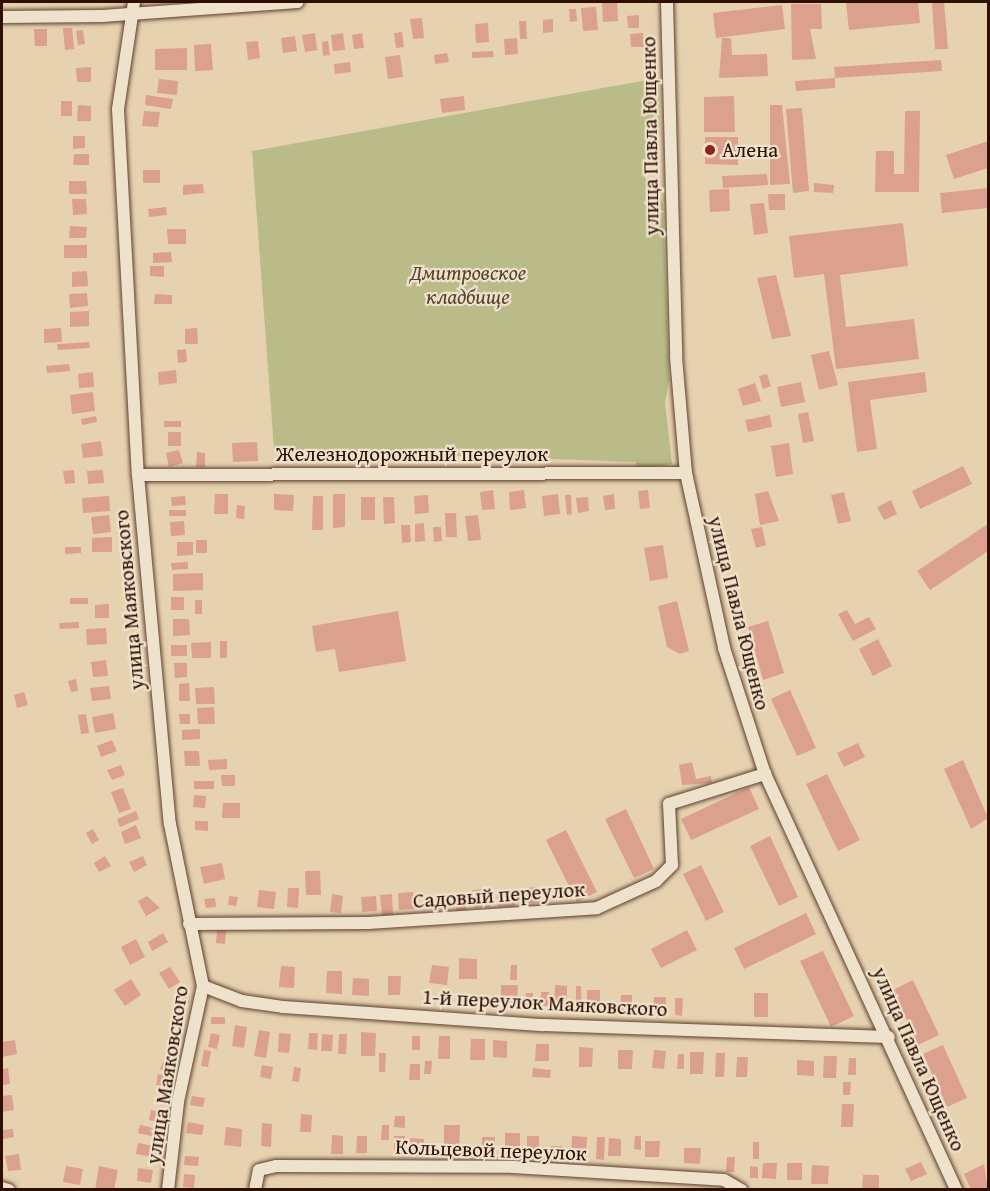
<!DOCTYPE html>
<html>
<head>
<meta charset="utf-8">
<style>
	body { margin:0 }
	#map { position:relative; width:990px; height:1191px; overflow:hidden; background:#e7d2b0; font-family:"Gentium Book Plus",serif }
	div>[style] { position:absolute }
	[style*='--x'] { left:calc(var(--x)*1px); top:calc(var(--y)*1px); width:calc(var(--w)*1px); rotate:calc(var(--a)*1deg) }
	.green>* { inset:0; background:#b9bb88 }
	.building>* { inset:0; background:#dca08e }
	.roads { filter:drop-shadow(0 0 2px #5c402e) drop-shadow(0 0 2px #5c402e) }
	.minor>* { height:12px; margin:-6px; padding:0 6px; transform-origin:6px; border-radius:6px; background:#efe2cc }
	.dots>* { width:16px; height:16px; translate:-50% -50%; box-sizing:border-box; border:3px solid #efe2cc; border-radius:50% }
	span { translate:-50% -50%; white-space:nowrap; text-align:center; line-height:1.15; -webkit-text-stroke:4.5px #efe2cc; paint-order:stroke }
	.street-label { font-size:21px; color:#2e0f02 }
	.poi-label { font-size:21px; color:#2e0f02 }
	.left { translate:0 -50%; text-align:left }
	.park-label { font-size:21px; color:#58432a; font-style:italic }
	.frame { position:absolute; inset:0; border:3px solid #2e0f02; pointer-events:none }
</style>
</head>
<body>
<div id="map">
	<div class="green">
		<i style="clip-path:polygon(659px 78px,660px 135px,646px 154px,645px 179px,656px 186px,663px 204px,669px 381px,665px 403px,672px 464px,636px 470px,636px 462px,274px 449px,252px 151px)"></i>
	</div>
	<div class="building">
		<i style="clip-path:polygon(617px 2px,618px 21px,603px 22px,602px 3px)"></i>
		<i style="clip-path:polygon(846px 2px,918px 2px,920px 23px,849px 30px)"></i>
		<i style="clip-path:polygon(932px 2px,944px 2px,948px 49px,935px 49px)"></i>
		<i style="clip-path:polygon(791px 4px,821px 4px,822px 29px,810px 29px,816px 59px,792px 60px)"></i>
		<i style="clip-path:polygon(782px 5px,785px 29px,716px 38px,713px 13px)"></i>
		<i style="clip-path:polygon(596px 7px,598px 30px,583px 31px,581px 8px)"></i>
		<i style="clip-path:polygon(569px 9px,576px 9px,577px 21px,570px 22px)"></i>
		<i style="clip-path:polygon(639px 15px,639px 28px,628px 28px,627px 16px)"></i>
		<i style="clip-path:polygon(422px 18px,424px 38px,413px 39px,410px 19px)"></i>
		<i style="clip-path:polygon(553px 19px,553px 32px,543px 33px,543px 20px)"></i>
		<i style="clip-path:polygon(519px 21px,526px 21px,527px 39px,520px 39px)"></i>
		<i style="clip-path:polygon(488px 23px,489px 42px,476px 43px,475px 24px)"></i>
		<i style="clip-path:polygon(63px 28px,72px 28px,74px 49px,65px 50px)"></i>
		<i style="clip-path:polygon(34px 29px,47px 29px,47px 46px,35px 46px)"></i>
		<i style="clip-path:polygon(83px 30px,85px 44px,78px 45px,76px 31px)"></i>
		<i style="clip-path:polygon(402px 32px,404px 47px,396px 48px,394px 33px)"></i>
		<i style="clip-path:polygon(315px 33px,317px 50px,305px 52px,302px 35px)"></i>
		<i style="clip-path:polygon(343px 33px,345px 50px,333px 51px,331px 35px)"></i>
		<i style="clip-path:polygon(362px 33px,364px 48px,354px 49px,352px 35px)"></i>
		<i style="clip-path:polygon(643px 33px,644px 47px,631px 47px,630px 34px)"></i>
		<i style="clip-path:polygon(295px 36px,297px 51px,283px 53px,281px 38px)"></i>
		<i style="clip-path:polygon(517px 38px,518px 54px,505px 55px,504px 39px)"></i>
		<i style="clip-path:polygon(722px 38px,731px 38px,732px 55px,767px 54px,768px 76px,719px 78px)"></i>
		<i style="clip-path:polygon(258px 41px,260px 58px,248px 60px,246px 42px)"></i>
		<i style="clip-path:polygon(328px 41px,330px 55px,323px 56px,322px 42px)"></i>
		<i style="clip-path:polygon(211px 44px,213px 70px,195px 71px,194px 45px)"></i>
		<i style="clip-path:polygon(187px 48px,187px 70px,155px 70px,155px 49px)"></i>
		<i style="clip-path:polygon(493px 51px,494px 57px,472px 58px,472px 52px)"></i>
		<i style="clip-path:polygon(447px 53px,449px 62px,435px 64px,434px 55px)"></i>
		<i style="clip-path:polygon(400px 55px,403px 77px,388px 79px,385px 57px)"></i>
		<i style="clip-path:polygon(941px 60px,942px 71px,835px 78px,834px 67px)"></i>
		<i style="clip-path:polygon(350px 62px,351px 72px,335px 74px,334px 64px)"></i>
		<i style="clip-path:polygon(91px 67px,91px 82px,77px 82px,76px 68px)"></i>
		<i style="clip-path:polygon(835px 78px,835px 88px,796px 91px,795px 81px)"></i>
		<i style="clip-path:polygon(159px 79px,178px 81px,177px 95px,157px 93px)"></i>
		<i style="clip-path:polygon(146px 95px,173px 99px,171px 109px,145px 105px)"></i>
		<i style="clip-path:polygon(464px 96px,465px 110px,442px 113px,440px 99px)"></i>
		<i style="clip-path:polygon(734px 96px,735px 132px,704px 132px,704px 97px)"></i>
		<i style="clip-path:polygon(61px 101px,72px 101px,72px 116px,61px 116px)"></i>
		<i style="clip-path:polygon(78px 105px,91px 106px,91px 121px,77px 121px)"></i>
		<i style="clip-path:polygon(770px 105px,782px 105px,790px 184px,770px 185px)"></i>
		<i style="clip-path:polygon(802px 108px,809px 191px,793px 193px,786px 109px)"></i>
		<i style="clip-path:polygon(144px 111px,160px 112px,158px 127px,142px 126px)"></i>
		<i style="clip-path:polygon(905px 111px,920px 111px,919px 192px,875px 192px,876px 151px,894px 151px,894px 174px,904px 174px)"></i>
		<i style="clip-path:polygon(73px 136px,85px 136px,85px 148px,73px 149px)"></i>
		<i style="clip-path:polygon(705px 137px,738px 137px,738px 165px,705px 164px)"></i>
		<i style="clip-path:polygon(988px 141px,988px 168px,954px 179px,946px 155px)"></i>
		<i style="clip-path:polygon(74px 154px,89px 154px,89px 165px,73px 165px)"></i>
		<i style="clip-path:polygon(143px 170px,160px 170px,160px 183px,143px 183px)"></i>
		<i style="clip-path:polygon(767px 174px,768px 185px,723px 188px,722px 176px)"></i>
		<i style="clip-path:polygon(69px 181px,86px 181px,87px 194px,69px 194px)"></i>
		<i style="clip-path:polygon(814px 183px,834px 185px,833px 193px,814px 192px)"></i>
		<i style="clip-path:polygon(203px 184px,204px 193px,183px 195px,183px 185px)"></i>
		<i style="clip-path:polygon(988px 188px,988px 208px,942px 213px,940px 193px)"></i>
		<i style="clip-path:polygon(729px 189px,730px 211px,710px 212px,709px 190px)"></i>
		<i style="clip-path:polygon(768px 194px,785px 194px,785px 210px,769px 210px)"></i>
		<i style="clip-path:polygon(72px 199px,86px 199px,87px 214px,73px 215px)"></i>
		<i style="clip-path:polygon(764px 203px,768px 233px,754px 235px,750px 204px)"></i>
		<i style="clip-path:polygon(166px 207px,167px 215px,149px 217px,148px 209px)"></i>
		<i style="clip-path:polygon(903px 223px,908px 266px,840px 275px,846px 327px,914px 319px,919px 359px,836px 369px,824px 274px,794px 278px,789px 236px)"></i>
		<i style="clip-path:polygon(70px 226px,87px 227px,86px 238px,69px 238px)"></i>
		<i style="clip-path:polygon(167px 229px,186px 229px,186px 244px,168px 244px)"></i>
		<i style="clip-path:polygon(64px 245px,87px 245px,87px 258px,64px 258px)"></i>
		<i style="clip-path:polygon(171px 252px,172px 262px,153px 263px,153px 253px)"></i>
		<i style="clip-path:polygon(150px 266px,164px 266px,164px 277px,150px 276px)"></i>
		<i style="clip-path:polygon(87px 271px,88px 286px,72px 287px,72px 272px)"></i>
		<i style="clip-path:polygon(776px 275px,791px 336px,772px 339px,757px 278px)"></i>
		<i style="clip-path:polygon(87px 293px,88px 306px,70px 308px,69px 294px)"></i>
		<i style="clip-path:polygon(155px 294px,172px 295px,172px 304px,154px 304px)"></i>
		<i style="clip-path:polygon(89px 311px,89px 326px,70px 327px,70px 312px)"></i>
		<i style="clip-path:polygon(61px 328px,62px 342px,44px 343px,44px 329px)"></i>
		<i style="clip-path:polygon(197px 328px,198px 344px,185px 344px,185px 329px)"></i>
		<i style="clip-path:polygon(89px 342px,90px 348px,58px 350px,57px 344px)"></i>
		<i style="clip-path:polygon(186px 349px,187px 362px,178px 363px,177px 350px)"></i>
		<i style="clip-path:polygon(829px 351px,838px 385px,819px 390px,811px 355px)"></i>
		<i style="clip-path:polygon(69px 364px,70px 371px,47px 373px,46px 366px)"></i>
		<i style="clip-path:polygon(176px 370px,177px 383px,159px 385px,158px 372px)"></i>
		<i style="clip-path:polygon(93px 372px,94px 387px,79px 388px,78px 374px)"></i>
		<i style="clip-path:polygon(925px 372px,927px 392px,870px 400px,877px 449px,857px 452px,848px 382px)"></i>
		<i style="clip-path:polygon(767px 374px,771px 386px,763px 389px,759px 376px)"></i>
		<i style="clip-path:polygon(801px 382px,805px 402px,781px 407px,777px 387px)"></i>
		<i style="clip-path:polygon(755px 383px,761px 401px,743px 406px,738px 389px)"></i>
		<i style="clip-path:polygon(93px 392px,95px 411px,72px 414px,70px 395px)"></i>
		<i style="clip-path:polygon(808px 412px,814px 441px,803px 443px,798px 414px)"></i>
		<i style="clip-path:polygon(770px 415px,772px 427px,748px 432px,745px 420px)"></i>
		<i style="clip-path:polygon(96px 416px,97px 422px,82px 425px,81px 419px)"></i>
		<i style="clip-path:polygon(164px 421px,181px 421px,181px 427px,164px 427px)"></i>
		<i style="clip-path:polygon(168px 432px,181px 432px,181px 446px,168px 446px)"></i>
		<i style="clip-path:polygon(101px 441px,103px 456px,83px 458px,81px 444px)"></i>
		<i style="clip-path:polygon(257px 442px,258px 461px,233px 462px,232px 443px)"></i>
		<i style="clip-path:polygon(789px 443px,793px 474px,776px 477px,771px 446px)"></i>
		<i style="clip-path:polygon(179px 450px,183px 463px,169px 467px,166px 453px)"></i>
		<i style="clip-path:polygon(197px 452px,205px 453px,205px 467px,196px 467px)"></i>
		<i style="clip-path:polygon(963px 466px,972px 484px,920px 509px,912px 491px)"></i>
		<i style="clip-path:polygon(74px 470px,75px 483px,65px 484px,63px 471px)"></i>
		<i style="clip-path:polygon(103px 470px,104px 483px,88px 484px,87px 471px)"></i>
		<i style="clip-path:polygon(493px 490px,495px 509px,482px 510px,480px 492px)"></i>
		<i style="clip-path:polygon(524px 490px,526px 508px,510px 510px,509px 492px)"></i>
		<i style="clip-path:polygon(648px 490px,650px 508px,640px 509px,638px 491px)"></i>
		<i style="clip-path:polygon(768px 491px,779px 521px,760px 525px,755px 494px)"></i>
		<i style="clip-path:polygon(844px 492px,851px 521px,838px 524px,831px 495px)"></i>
		<i style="clip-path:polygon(215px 494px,228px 494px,228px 514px,214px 514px)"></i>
		<i style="clip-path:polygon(274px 494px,294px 495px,293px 511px,274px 510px)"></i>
		<i style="clip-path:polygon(333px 494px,345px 494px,345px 527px,333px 528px)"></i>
		<i style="clip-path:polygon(558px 494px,560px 514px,544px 516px,542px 496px)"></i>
		<i style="clip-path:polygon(614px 494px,615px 509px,605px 510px,603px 496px)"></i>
		<i style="clip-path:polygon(428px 495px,429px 513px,415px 514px,414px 496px)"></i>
		<i style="clip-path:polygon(565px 495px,571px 495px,572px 514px,567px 515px)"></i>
		<i style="clip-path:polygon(109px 496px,110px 511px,83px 513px,82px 498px)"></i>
		<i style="clip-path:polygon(185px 496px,186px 505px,172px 506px,171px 497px)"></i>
		<i style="clip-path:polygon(313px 496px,323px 496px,323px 530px,312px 530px)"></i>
		<i style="clip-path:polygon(361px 497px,375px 497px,375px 520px,361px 520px)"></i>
		<i style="clip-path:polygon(383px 497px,394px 497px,395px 523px,384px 524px)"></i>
		<i style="clip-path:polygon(588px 497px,589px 511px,578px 513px,576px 498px)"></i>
		<i style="clip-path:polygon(891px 500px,897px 514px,884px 520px,877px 507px)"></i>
		<i style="clip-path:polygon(237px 505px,245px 506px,244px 519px,236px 518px)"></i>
		<i style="clip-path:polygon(169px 510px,186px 510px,186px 516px,169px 516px)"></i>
		<i style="clip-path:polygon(445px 513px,456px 513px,457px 537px,446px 537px)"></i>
		<i style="clip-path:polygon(109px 515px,111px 532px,93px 534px,91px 517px)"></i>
		<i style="clip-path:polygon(478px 515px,481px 540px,468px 541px,465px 516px)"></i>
		<i style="clip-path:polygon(184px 521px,185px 535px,171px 536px,170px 522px)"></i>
		<i style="clip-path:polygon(424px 523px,425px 541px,415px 542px,415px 524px)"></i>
		<i style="clip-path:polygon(988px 524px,988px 551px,930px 590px,917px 571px)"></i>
		<i style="clip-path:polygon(401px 525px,410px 525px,411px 542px,402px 543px)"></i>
		<i style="clip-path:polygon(433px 527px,441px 527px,442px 541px,434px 542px)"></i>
		<i style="clip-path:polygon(762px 527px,766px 545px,756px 548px,751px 529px)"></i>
		<i style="clip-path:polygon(112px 537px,112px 552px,92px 552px,92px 538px)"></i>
		<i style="clip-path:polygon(196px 540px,207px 540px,207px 553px,196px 553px)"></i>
		<i style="clip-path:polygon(177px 542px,193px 542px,193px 555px,177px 556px)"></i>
		<i style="clip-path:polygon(663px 545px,668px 578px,650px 581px,644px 548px)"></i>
		<i style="clip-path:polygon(65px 547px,81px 547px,81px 553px,65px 554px)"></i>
		<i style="clip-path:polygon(188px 562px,188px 569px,172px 570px,171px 563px)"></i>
		<i style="clip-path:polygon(203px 573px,203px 590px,173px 591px,173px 574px)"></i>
		<i style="clip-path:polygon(171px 597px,184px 597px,184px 610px,171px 610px)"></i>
		<i style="clip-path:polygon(70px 598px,88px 598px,88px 604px,70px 604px)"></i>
		<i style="clip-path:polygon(195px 600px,202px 600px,202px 614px,195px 614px)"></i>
		<i style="clip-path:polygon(677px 601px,689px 651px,680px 654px,667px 647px,658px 606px)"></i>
		<i style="clip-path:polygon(109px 604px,109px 618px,95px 618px,95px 605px)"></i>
		<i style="clip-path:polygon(847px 610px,855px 624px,869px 617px,876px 629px,853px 641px,838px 614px)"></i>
		<i style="clip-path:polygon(398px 611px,406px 661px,339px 672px,335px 649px,316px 652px,312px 626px)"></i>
		<i style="clip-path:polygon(173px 619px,189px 619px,190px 635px,173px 636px)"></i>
		<i style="clip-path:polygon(768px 621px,784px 673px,763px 680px,748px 627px)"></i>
		<i style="clip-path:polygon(79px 622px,79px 628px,60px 629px,59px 623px)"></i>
		<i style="clip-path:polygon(106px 628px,107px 644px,87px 645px,86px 629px)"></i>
		<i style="clip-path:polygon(878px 639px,892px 666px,873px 676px,859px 649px)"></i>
		<i style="clip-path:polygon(220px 641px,227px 641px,227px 658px,220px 658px)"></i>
		<i style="clip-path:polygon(211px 642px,211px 658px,192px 658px,191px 643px)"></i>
		<i style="clip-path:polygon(171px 645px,187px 645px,187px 656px,171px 656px)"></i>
		<i style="clip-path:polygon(106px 660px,108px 676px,93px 677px,91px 662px)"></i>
		<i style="clip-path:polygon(174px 663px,187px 663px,187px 677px,175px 678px)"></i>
		<i style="clip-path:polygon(76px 679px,78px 691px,71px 692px,68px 681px)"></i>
		<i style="clip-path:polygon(189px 683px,190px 701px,179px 701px,179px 684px)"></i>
		<i style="clip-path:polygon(109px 686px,111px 699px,92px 701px,90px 688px)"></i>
		<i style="clip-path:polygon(214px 687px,215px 704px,196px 704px,195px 688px)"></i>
		<i style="clip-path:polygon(790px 690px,816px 748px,797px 756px,771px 699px)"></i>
		<i style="clip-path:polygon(24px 692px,28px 705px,17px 708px,14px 695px)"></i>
		<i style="clip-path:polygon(214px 707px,215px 724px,198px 724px,197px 708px)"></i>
		<i style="clip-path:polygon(113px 713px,116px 729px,95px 733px,92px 717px)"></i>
		<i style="clip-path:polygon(86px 714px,89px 733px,81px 734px,78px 715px)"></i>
		<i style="clip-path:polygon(179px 714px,190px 714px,190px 724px,180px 724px)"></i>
		<i style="clip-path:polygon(200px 729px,200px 739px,182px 740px,182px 730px)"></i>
		<i style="clip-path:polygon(112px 740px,117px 751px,101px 757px,97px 746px)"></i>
		<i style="clip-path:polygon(858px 743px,865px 757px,844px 767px,837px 753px)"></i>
		<i style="clip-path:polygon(184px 751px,199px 751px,200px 766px,185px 766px)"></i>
		<i style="clip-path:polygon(227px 759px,227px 769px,209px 770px,208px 760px)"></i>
		<i style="clip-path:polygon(963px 760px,988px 818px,971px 829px,944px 769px)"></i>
		<i style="clip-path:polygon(692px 762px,696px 779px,711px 776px,712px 783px,682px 785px,679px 765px)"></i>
		<i style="clip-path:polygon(121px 765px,125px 775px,112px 780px,107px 770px)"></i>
		<i style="clip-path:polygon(827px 774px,860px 840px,838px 851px,806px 784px)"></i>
		<i style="clip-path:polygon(221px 775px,235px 775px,235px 786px,222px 786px)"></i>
		<i style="clip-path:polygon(194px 781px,214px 781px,214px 789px,194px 789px)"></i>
		<i style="clip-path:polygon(749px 787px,759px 809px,691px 840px,681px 819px)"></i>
		<i style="clip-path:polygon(123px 788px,131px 809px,119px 813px,111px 792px)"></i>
		<i style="clip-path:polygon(194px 795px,206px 796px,205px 808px,193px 807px)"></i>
		<i style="clip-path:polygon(223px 803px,240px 803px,240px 818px,222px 818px)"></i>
		<i style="clip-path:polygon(626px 809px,654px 869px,634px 878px,605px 819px)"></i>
		<i style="clip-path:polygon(136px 811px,139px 819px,120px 827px,117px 819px)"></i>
		<i style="clip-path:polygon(195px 821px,208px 821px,208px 831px,195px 830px)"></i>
		<i style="clip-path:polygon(136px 825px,141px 838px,125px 844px,121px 832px)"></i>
		<i style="clip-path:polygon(93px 829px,99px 840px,92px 844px,86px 833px)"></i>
		<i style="clip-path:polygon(566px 830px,597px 892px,577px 902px,546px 840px)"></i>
		<i style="clip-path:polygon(770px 836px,798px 897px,779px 906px,750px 846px)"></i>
		<i style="clip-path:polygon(105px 856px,111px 866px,99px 872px,94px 863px)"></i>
		<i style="clip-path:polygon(143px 856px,147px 865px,134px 872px,129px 862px)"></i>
		<i style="clip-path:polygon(222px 863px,225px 879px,204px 884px,200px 867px)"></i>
		<i style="clip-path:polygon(701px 865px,724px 912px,706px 921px,683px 874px)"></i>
		<i style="clip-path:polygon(305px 871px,320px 871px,321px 895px,306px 895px)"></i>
		<i style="clip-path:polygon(538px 887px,539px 903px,525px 903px,524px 888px)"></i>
		<i style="clip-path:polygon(288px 888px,299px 888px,298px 908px,287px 907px)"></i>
		<i style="clip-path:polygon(488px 889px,490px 907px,474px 908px,472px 890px)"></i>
		<i style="clip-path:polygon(259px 890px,276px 892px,274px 909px,257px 907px)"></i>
		<i style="clip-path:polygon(514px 890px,515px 906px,498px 907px,497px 891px)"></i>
		<i style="clip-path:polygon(413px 892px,414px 909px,399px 910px,398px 893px)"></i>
		<i style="clip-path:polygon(332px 894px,343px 896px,341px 913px,330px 912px)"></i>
		<i style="clip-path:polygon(392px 894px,393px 915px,382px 916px,380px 895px)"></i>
		<i style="clip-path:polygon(440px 895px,441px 909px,427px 909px,426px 896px)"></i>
		<i style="clip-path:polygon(147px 896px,160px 908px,146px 916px,138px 901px)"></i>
		<i style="clip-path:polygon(229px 896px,238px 897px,236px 906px,228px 905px)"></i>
		<i style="clip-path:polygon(376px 896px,377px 911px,362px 912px,361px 897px)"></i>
		<i style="clip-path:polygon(455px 897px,465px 897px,466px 910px,456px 911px)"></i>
		<i style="clip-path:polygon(215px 898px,216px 907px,206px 908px,204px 899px)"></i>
		<i style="clip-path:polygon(806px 913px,816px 934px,744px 969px,734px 948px)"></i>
		<i style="clip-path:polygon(217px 930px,226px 930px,225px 944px,216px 943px)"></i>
		<i style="clip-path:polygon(687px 930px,697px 950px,661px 968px,651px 949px)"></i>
		<i style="clip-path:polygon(163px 933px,168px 942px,152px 951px,148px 942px)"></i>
		<i style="clip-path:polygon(136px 939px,145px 957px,130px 965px,121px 947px)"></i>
		<i style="clip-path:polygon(823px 951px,854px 1016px,831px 1027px,800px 961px)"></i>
		<i style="clip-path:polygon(459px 958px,477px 959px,477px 979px,459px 979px)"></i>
		<i style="clip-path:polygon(432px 965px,449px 967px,447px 985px,429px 983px)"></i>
		<i style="clip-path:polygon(511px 965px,517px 965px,517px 980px,510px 980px)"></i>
		<i style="clip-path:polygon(281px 966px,295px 967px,294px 988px,279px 987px)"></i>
		<i style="clip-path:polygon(170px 967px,180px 982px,169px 989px,159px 973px)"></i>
		<i style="clip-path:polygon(327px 971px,342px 971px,342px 994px,326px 993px)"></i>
		<i style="clip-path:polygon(388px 976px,401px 976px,400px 995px,388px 995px)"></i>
		<i style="clip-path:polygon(353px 978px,369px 979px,369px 996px,352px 995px)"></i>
		<i style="clip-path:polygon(131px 979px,141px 995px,125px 1006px,114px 990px)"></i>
		<i style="clip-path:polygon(913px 980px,939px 1035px,918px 1045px,893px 990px)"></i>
		<i style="clip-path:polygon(501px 985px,518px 985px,517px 1004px,501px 1003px)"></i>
		<i style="clip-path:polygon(555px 985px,567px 986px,567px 1007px,554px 1007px)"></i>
		<i style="clip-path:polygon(576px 986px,581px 986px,582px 1011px,576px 1011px)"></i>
		<i style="clip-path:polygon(587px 990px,600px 990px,600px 1009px,587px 1009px)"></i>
		<i style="clip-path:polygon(541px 992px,549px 992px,549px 1006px,540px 1006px)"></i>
		<i style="clip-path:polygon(526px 993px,533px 993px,533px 1006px,526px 1006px)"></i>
		<i style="clip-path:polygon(754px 993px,768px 993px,768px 1017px,754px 1017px)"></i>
		<i style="clip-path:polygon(621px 995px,632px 995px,632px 1010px,620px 1010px)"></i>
		<i style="clip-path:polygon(186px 996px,190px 1002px,177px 1010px,173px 1004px)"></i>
		<i style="clip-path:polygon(654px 997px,666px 997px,666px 1011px,653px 1011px)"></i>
		<i style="clip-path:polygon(675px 998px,683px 998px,682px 1016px,675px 1015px)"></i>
		<i style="clip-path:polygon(211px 1017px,225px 1017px,225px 1024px,211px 1024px)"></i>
		<i style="clip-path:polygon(235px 1025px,247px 1027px,244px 1048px,232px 1046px)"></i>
		<i style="clip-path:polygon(259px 1030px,270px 1032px,266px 1058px,254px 1056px)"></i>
		<i style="clip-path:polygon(361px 1032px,376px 1033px,375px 1056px,361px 1056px)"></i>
		<i style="clip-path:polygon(211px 1033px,220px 1035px,217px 1049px,208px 1047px)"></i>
		<i style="clip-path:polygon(279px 1033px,291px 1034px,289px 1053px,278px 1052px)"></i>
		<i style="clip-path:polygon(309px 1033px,318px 1033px,317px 1050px,308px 1049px)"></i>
		<i style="clip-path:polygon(322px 1034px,333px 1035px,332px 1051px,321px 1051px)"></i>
		<i style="clip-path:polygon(339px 1034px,347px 1034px,346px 1054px,338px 1054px)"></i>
		<i style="clip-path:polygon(412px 1036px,420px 1036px,420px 1050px,412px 1050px)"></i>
		<i style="clip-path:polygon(439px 1036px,450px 1036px,450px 1059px,438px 1059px)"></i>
		<i style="clip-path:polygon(471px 1039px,485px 1039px,485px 1060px,470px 1060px)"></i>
		<i style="clip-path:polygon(15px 1040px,17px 1054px,2px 1057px,2px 1042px)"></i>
		<i style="clip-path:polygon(493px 1040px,507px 1041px,507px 1058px,493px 1057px)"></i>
		<i style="clip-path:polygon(536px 1044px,549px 1044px,549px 1061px,535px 1061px)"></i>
		<i style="clip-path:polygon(943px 1045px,967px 1098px,947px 1107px,923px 1054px)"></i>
		<i style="clip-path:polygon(579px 1047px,593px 1048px,592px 1067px,579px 1067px)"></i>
		<i style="clip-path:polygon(204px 1050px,211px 1051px,208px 1067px,201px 1066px)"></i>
		<i style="clip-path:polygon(618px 1050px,633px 1050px,632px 1069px,618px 1069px)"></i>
		<i style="clip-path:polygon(654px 1050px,666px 1051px,664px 1069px,652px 1068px)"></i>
		<i style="clip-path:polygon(690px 1052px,704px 1052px,703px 1074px,690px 1074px)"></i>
		<i style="clip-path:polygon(379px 1053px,386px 1053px,385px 1072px,379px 1072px)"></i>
		<i style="clip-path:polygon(716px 1053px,725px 1053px,724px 1077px,715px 1077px)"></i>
		<i style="clip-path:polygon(678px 1054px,684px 1054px,684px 1069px,677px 1069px)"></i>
		<i style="clip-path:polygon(824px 1056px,837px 1056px,836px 1078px,823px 1078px)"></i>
		<i style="clip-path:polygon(737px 1057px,748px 1057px,747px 1077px,736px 1077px)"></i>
		<i style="clip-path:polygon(849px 1058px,856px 1058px,856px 1075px,848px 1075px)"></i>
		<i style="clip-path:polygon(797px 1060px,814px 1061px,814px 1076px,797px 1075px)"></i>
		<i style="clip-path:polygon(425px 1061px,432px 1061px,431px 1074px,424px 1074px)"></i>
		<i style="clip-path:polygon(163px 1062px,177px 1067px,175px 1074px,160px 1069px)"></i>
		<i style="clip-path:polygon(410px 1064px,420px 1064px,420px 1080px,409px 1080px)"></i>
		<i style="clip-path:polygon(262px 1065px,273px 1067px,271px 1079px,260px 1077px)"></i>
		<i style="clip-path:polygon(294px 1067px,301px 1068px,299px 1082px,292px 1081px)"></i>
		<i style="clip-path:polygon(8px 1068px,10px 1084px,2px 1085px,2px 1069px)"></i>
		<i style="clip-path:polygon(533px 1068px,551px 1070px,550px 1078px,532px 1077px)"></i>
		<i style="clip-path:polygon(158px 1074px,171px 1077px,169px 1089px,156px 1086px)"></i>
		<i style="clip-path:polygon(843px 1082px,851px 1082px,850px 1095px,843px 1095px)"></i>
		<i style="clip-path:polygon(12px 1095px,14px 1110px,2px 1112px,2px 1096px)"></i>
		<i style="clip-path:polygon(192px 1096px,205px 1098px,203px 1107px,190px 1105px)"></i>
		<i style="clip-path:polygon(842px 1104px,854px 1104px,853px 1127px,841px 1127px)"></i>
		<i style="clip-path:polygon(151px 1110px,163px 1113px,161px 1123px,149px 1120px)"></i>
		<i style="clip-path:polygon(301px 1114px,312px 1115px,311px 1132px,300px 1132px)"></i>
		<i style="clip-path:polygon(395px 1116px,405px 1116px,405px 1128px,394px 1127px)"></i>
		<i style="clip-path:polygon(188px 1122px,204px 1125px,202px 1135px,186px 1133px)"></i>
		<i style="clip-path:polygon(262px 1123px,272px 1124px,271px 1147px,261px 1146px)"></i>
		<i style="clip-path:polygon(140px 1125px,162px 1130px,160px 1138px,138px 1133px)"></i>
		<i style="clip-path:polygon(382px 1125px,389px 1125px,389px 1140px,381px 1140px)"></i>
		<i style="clip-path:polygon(444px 1125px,460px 1125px,459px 1156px,444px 1156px)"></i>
		<i style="clip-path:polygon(226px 1127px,242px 1129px,241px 1147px,224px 1145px)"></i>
		<i style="clip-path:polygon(13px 1129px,14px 1137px,3px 1139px,2px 1130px)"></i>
		<i style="clip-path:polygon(505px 1133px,520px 1133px,520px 1151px,505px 1151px)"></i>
		<i style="clip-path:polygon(332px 1135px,343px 1136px,343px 1154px,331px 1154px)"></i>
		<i style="clip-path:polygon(357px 1136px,367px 1136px,367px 1153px,356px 1153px)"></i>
		<i style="clip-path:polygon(394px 1136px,405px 1136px,404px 1156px,394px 1156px)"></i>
		<i style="clip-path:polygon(527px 1136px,539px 1136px,539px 1153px,527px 1153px)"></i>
		<i style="clip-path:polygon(572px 1136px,587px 1137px,586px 1159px,571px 1159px)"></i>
		<i style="clip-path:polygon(635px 1136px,641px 1136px,641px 1150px,634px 1149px)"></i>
		<i style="clip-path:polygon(482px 1137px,495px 1137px,494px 1155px,482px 1155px)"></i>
		<i style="clip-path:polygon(597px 1137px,605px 1137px,604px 1160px,596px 1159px)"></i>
		<i style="clip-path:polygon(410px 1138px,424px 1139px,423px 1156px,409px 1156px)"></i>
		<i style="clip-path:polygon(609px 1138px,621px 1139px,621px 1156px,608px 1156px)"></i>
		<i style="clip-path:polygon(645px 1141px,660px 1141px,659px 1157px,645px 1157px)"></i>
		<i style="clip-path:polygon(753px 1142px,759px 1142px,759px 1159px,753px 1159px)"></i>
		<i style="clip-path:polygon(138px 1143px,159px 1147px,157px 1158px,136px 1154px)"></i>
		<i style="clip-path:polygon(551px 1146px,562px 1146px,561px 1160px,551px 1160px)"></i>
		<i style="clip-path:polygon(684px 1148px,701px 1148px,700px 1164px,684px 1163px)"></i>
		<i style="clip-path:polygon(19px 1154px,21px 1170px,8px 1171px,5px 1156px)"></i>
		<i style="clip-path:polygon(185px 1156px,199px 1157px,198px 1166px,184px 1165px)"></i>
		<i style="clip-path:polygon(727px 1157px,735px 1157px,734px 1172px,726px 1172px)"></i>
		<i style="clip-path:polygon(921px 1162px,927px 1174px,911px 1181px,905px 1169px)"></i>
		<i style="clip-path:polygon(763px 1163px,777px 1163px,776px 1179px,762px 1178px)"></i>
		<i style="clip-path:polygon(787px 1163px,802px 1163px,802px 1180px,787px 1180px)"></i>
		<i style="clip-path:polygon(984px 1164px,988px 1190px,971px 1190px,964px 1174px)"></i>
		<i style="clip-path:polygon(812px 1165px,829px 1166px,828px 1184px,811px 1184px)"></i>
		<i style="clip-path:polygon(66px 1166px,83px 1169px,80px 1185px,63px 1182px)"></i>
		<i style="clip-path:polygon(99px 1166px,118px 1170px,114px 1190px,95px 1190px)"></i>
		<i style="clip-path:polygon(750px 1166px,758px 1167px,758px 1178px,750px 1178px)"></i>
		<i style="clip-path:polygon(138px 1168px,153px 1170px,151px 1183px,137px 1181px)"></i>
		<i style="clip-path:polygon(184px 1174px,195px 1175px,194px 1188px,183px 1187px)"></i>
		<i style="clip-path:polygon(863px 1175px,879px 1175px,879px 1190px,862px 1190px)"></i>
	</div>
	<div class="roads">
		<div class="minor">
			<i style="--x:134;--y:2;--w:108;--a:98.5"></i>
			<i style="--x:118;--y:109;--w:367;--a:86.9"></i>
			<i style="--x:138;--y:475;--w:350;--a:84.8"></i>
			<i style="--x:170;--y:824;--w:165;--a:78.5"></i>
			<i style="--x:203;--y:986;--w:119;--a:102.2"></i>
			<i style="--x:178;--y:1102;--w:89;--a:96.5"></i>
			<i style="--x:667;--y:2;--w:355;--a:88.5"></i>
			<i style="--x:676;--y:357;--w:116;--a:85.1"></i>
			<i style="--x:686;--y:473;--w:179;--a:77.7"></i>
			<i style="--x:724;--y:648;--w:133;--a:72"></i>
			<i style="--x:765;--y:774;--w:458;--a:65.3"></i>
			<i style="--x:2;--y:17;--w:100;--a:-0.6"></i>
			<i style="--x:102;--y:16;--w:196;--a:-4.1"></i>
			<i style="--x:138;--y:475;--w:548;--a:-0.21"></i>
			<i style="--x:189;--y:924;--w:179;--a:-0.3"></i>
			<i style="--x:368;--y:923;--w:229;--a:-3.7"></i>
			<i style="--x:597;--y:908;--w:65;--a:-24.6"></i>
			<i style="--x:656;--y:881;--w:23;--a:-45"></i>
			<i style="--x:672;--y:865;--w:61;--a:-92.8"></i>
			<i style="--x:669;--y:804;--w:101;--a:-17.4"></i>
			<i style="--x:203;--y:986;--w:42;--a:21"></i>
			<i style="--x:242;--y:1001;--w:41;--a:8.3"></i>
			<i style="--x:283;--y:1007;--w:261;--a:4"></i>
			<i style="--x:543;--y:1025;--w:346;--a:2"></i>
			<i style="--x:2;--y:1188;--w:7;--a:16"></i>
			<i style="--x:255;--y:1190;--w:20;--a:-79"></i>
			<i style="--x:259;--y:1170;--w:17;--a:-13"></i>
			<i style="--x:276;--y:1166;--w:237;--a:0.2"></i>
			<i style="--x:513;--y:1167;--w:211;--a:3.5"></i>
			<i style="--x:724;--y:1180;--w:20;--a:30"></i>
		</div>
	</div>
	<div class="dots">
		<i style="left:710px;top:150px;background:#8f2418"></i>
	</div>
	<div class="street-label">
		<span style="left:650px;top:136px;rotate:-91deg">улица Павла Ющенко</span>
		<span style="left:412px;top:454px">Железнодорожный переулок</span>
		<span style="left:129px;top:600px;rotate:-95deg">улица Маяковского</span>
		<span style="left:739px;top:613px;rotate:76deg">улица Павла Ющенко</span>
		<span style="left:499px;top:895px;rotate:-4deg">Садовый переулок</span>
		<span style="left:545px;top:1003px;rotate:3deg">1-й переулок Маяковского</span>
		<span style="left:919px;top:1059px;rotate:66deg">улица Павла Ющенко</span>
		<span style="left:167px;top:1075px;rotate:-81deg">улица Маяковского</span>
		<span style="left:491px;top:1150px;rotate:2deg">Кольцевой переулок</span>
	</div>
	<div class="poi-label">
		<span class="left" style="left:722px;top:150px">Алена</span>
	</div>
	<div class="park-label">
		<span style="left:468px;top:285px">Дмитровское<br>кладбище</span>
	</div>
	<div class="frame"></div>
</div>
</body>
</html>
